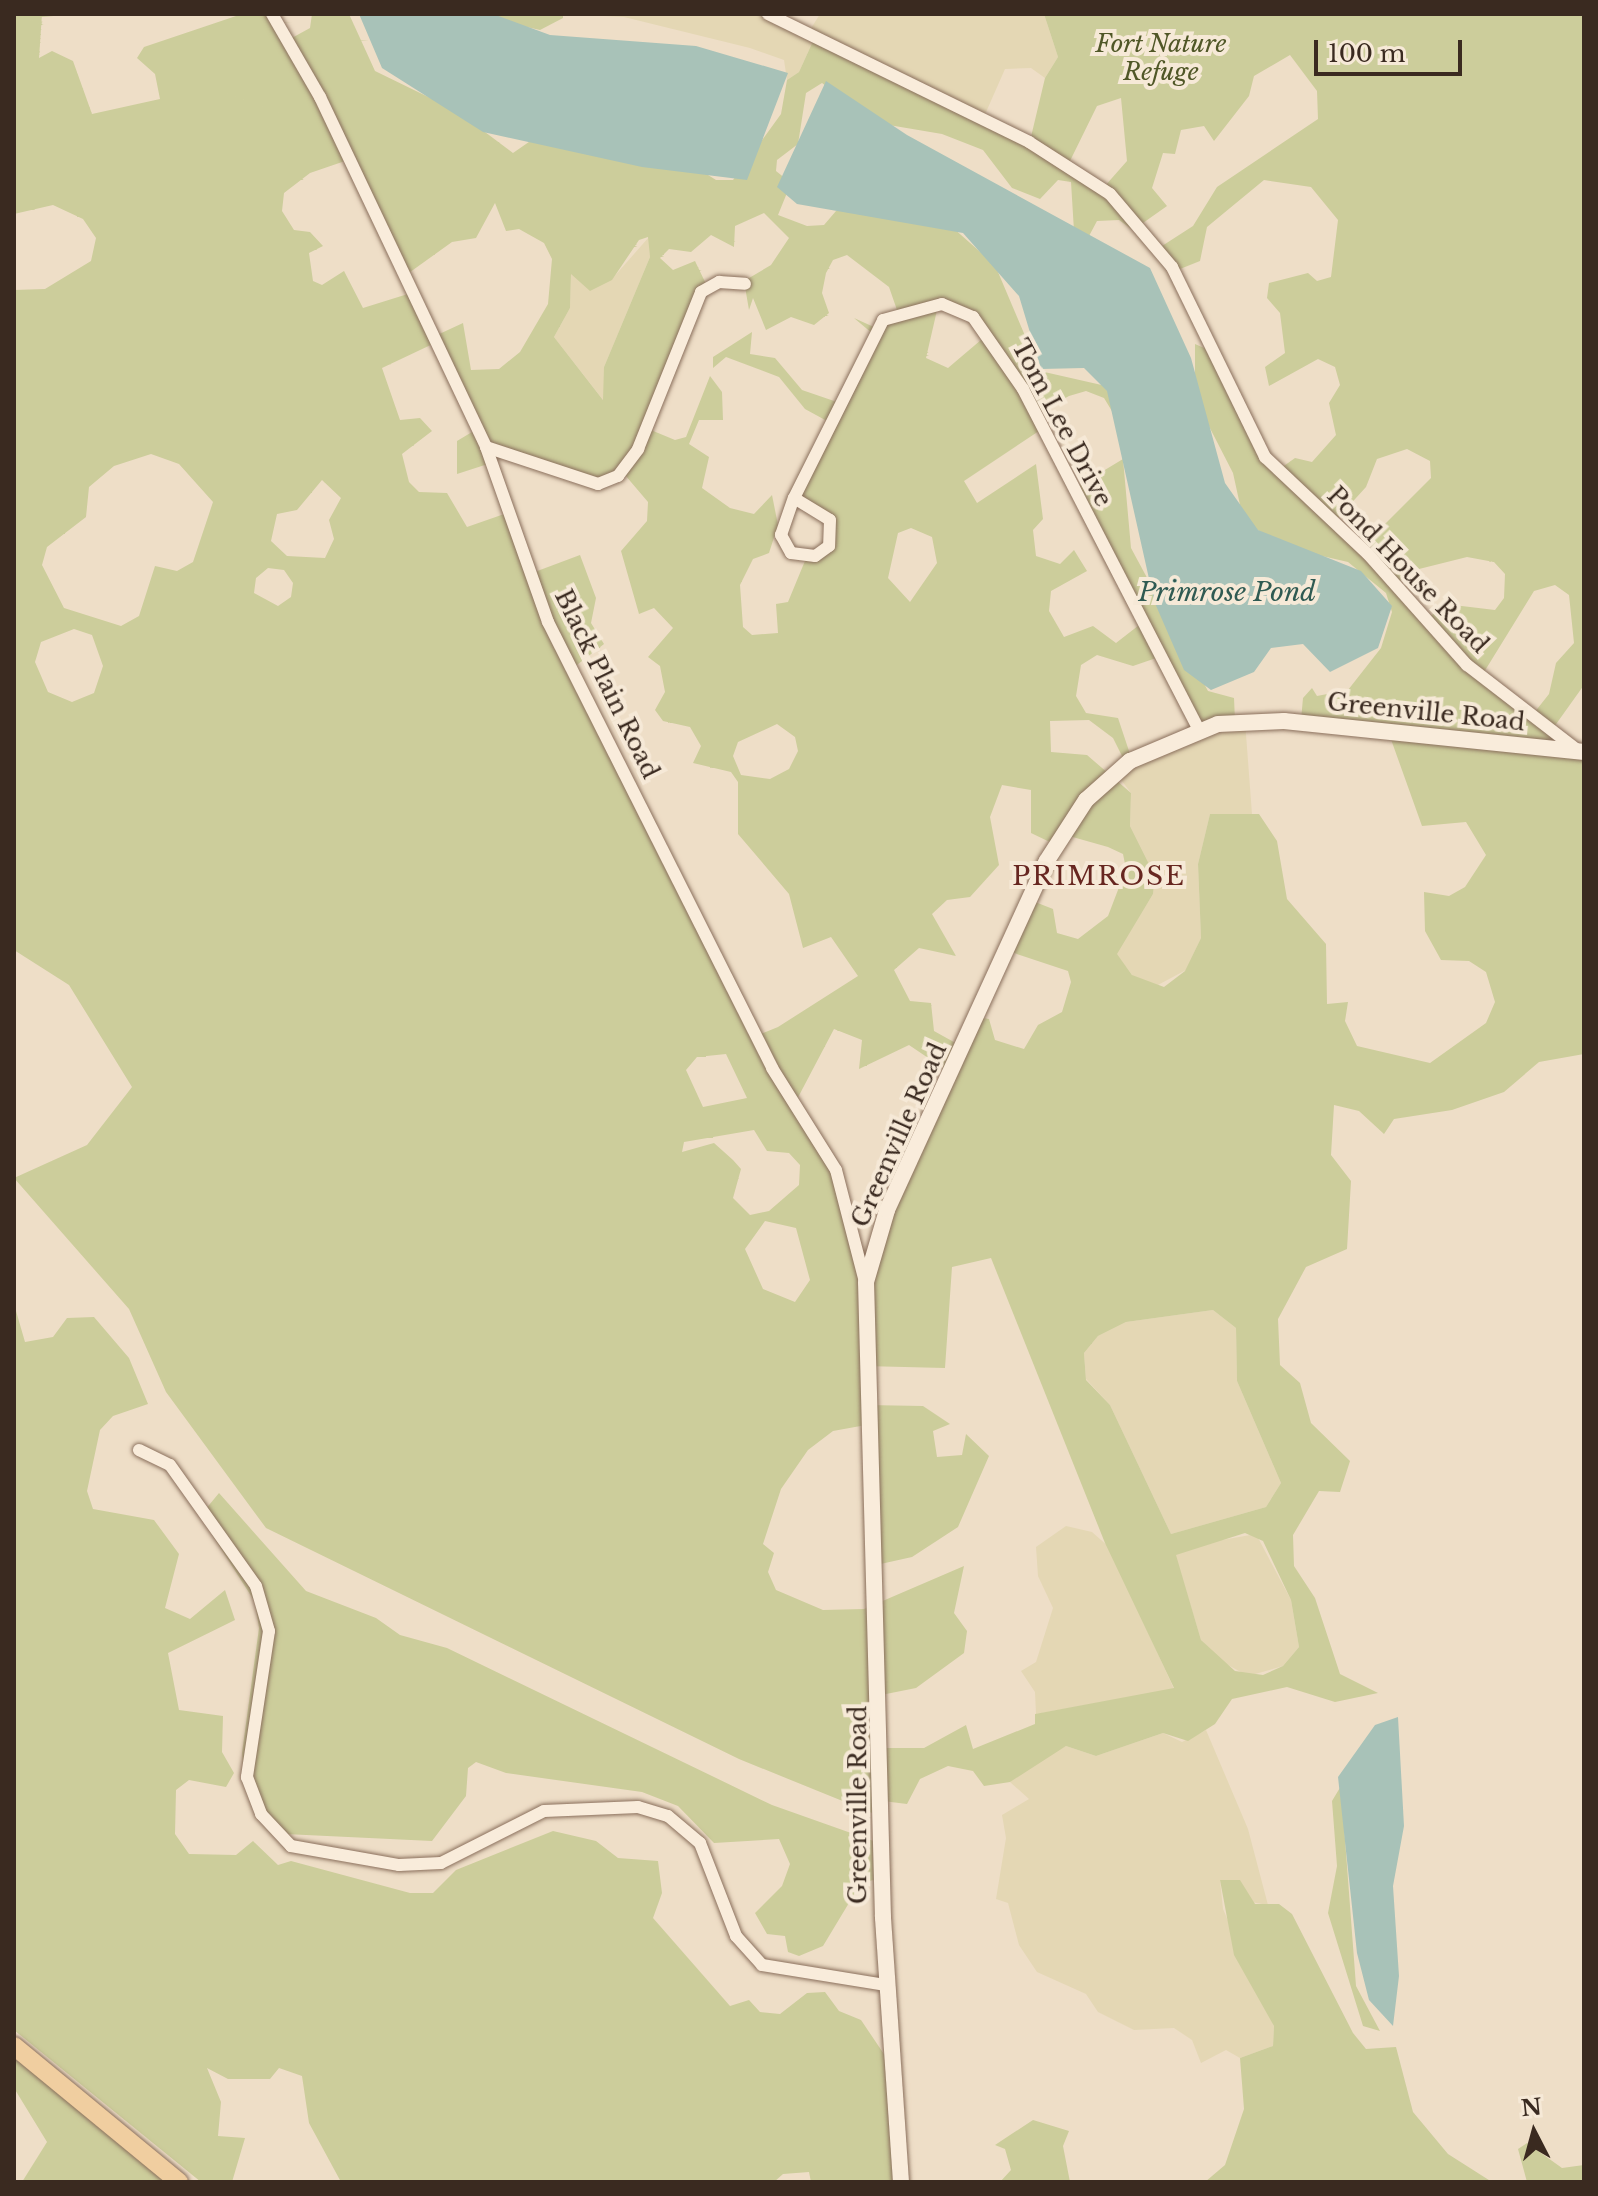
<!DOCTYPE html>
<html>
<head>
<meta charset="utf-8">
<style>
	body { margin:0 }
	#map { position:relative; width:1598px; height:2196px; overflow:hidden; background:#eedec7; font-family:"Libre Baskerville",serif }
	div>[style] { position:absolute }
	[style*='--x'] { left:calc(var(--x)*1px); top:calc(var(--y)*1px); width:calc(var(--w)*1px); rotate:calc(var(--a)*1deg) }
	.farmland>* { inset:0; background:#e4d7b4 }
	.green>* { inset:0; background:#cccd9b }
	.water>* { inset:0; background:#a8c2b8 }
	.roads { filter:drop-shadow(0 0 2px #8a6f5c) drop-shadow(0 0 2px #8a6f5c) }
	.minor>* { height:12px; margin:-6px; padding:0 6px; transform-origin:6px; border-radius:6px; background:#f9ecdb }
	.secondary>* { height:16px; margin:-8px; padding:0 8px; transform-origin:8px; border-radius:8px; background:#f9ecdb }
	.primary>* { height:18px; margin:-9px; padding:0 9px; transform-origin:9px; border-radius:9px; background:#f0cea0 }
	span { translate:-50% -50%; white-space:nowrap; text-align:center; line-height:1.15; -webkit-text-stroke:8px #f6e9d7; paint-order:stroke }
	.park-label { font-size:24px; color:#505727; font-style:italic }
	.street-label { font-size:24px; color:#3a2a20 }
	.water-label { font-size:26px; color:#2f5a52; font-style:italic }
	.neighbourhood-label { font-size:26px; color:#672620; letter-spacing:2px }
	.frame { position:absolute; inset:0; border:16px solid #3a2a20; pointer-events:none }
	.north { position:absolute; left:1494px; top:2092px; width:80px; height:80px; -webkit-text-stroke:6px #f6e9d7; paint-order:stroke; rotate:354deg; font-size:22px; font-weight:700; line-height:32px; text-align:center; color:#3a2a20 }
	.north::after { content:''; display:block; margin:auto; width:28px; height:36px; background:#3a2a20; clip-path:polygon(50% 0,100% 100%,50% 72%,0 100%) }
	.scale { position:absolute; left:1314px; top:40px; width:148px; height:36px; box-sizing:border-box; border:4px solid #3a2a20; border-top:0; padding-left:10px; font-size:24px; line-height:28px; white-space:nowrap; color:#3a2a20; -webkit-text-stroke:6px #f6e9d7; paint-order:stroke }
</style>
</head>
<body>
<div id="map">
	<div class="farmland">
		<i style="clip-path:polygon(563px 14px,771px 14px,810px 30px,820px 14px,1044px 14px,1058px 57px,1045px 78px,1031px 68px,1005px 69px,983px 119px,814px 39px,799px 72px,787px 80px,784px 60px,750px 48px,624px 17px)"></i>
		<i style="clip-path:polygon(649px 237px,650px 257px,604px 367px,604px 401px,554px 337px,570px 308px,571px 273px,612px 279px)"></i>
		<i style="clip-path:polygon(1245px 721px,1252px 814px,1210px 814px,1198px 864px,1201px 938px,1186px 970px,1156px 986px,1133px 976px,1116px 954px,1153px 894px,1155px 876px,1130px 826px,1131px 793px,1116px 773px)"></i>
		<i style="clip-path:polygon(1213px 1310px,1236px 1328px,1237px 1381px,1281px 1483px,1266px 1507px,1171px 1534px,1110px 1405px,1086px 1379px,1084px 1353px,1098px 1336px,1126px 1322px)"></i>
		<i style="clip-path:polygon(1066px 1526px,1092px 1532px,1109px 1547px,1174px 1689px,1036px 1714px,1035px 1692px,1021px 1671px,1036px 1662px,1053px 1608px,1038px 1576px,1036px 1547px)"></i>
		<i style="clip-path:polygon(1256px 1534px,1291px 1600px,1299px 1647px,1283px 1666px,1248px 1676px,1219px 1660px,1201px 1640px,1175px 1554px,1182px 1547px)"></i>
		<i style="clip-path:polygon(1206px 1730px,1248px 1829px,1268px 1905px,1251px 1902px,1240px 1881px,1220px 1880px,1223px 1909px,1274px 2026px,1273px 2046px,1240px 2058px,1226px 2050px,1201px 2063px,1192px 2040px,1174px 2028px,1134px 2030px,1098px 2012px,1086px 1994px,1037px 1972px,1019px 1945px,1008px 1903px,996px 1899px,1006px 1838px,1002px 1815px,1029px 1799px,1010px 1782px,1031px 1764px,1066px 1746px,1096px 1756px,1163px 1733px,1182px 1742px)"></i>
	</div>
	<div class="green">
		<i style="clip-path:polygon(evenodd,14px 14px,42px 14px,39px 58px,52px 51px,73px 61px,92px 114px,160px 99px,155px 74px,137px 58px,144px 47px,242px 14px,274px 14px,290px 39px,310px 28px,312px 14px,349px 14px,375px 71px,457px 111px,513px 153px,539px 135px,654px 141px,716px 180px,733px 180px,781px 114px,787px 80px,799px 72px,814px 39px,1030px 141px,1045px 78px,1058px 57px,1044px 14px,1584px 14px,1584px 685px,1554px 727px,1584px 750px,1584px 1054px,1539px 1062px,1504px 1092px,1452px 1110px,1394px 1119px,1384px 1134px,1359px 1111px,1334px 1105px,1331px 1155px,1351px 1181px,1347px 1249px,1306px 1267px,1278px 1319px,1280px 1365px,1300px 1383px,1311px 1423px,1350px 1461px,1340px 1492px,1319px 1491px,1293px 1535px,1294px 1566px,1315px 1598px,1340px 1674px,1378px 1693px,1335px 1702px,1287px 1687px,1232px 1699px,1215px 1724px,1188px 1741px,1163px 1733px,1096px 1756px,1066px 1746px,1010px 1782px,984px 1786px,973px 1771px,948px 1766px,920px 1779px,907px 1804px,883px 1801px,882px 1817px,739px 1759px,266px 1528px,166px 1392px,129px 1309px,14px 1178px,87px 1145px,132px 1087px,69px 985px,14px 950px,14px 290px,45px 289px,91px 261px,96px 238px,83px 219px,53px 205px,14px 214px,14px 14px,1290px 55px,1317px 91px,1318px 119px,1217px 187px,1193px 226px,1162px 246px,1175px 271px,1200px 261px,1207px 227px,1264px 180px,1311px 187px,1338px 220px,1331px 277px,1317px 281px,1308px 273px,1269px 283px,1267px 298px,1280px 313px,1285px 353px,1265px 367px,1269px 386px,1318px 359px,1335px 367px,1340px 385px,1329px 403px,1336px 435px,1312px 462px,1295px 458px,1281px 468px,1245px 426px,1211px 351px,1195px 344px,1195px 399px,1233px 473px,1244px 523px,1296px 550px,1348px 562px,1386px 593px,1392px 612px,1381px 648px,1348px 690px,1317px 696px,1312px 688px,1303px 698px,1301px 720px,1388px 731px,1422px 826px,1466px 822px,1486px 855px,1465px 887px,1449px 896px,1424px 892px,1425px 931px,1441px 960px,1469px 961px,1486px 972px,1495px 1002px,1486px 1023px,1430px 1063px,1357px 1046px,1345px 1021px,1348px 1002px,1327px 1004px,1326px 944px,1287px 899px,1277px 841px,1259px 814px,1210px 814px,1198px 864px,1201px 938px,1185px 971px,1164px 987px,1132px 975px,1117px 954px,1153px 894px,1155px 876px,1130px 826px,1131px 793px,1087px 755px,1051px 752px,1050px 721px,1089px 720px,1113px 738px,1125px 762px,1131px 757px,1118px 718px,1086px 713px,1076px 696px,1081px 665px,1097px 655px,1133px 666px,1162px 656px,1199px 728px,1235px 721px,1234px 698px,1208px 691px,1131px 548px,1123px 459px,1075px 488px,1143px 622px,1116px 643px,1093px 626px,1064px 637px,1049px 611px,1051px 591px,1087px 571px,1074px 550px,1060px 564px,1036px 556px,1033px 530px,1043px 519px,1036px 464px,977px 503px,964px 481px,1042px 429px,1038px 413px,1069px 396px,1086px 391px,1104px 398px,1124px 431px,1106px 386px,1040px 371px,995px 265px,952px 227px,871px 209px,836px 211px,824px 225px,807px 226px,778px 215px,791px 183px,776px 171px,777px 160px,798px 144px,806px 93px,822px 83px,877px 123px,942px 134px,983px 150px,1012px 188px,1040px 199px,1058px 180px,1071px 182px,1074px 231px,1089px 236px,1097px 221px,1119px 220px,1133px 230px,1167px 206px,1152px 188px,1163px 153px,1175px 154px,1181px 130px,1204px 126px,1214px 141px,1249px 96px,1254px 76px,1290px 55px,14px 14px,1121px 98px,1127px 161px,1104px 187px,1069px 163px,1097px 106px,1121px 98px,14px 14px,348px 160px,406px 275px,452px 242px,476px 238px,495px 203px,506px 231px,519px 229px,544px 243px,552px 259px,548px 304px,520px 352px,499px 369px,471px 370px,463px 323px,435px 336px,411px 293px,363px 308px,344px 271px,322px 285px,313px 281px,309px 253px,323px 246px,310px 232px,294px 230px,282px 211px,284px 193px,310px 173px,348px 160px,14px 14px,764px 213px,789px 238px,771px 265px,744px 281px,749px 310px,753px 298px,766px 330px,791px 317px,814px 325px,829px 313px,822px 293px,826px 273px,833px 260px,847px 255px,889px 287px,897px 310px,876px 328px,854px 318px,873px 334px,837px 402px,802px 390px,775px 358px,750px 354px,752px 332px,713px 357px,713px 368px,726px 357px,779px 377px,805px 409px,827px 421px,799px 499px,828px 517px,822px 551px,807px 556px,788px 602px,776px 604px,778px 633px,752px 635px,743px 627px,740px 585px,753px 559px,769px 553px,778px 525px,772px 495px,754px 514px,730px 508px,702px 488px,709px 457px,689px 444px,699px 420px,723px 420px,722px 392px,710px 376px,686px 437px,675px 440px,646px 428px,706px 284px,695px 261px,673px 270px,660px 258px,669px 249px,691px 252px,711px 235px,734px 247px,735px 226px,764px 213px,14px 14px,648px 237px,650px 257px,604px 367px,603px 400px,554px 337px,570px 308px,571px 274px,590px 291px,612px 280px,639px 240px,648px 237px,14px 14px,938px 306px,973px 315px,988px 334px,948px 368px,926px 358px,938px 306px,14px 14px,437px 342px,477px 429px,457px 441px,457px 474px,491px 463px,491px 446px,600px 482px,625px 475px,648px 502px,647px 521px,621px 551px,639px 614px,654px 608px,673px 628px,648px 657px,660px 666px,665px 692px,655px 710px,663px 721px,690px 727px,701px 746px,693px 763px,731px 772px,738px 782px,738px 834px,789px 894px,803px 948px,831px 937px,858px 976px,778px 1027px,758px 1035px,573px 668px,604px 644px,591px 623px,596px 598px,580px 555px,532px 573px,510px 512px,467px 527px,447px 493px,419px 492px,409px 482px,402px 454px,432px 431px,420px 418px,400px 420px,382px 368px,437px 342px,14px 14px,1407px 449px,1430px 461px,1431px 478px,1363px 546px,1336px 520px,1366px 487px,1377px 459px,1407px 449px,14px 14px,151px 454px,179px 464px,213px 502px,193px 562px,177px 571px,155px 566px,139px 616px,121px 626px,64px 608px,42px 565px,47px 547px,86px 517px,89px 487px,114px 466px,151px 454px,14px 14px,322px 480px,341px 498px,329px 520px,334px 539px,325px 558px,287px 556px,271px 541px,277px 514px,297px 510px,322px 480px,14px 14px,911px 528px,932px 537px,937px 563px,910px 602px,888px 578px,898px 533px,911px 528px,14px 14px,1467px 557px,1494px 562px,1505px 574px,1504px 598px,1495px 610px,1445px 604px,1426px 620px,1396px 584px,1415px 570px,1467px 557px,14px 14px,268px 568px,284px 570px,293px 583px,291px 597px,278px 606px,254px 593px,256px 578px,268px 568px,14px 14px,1555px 585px,1569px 595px,1574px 643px,1556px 663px,1549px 694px,1534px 713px,1481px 677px,1534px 591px,1555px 585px,14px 14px,74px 629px,92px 635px,103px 666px,94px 693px,72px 702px,48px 692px,35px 662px,41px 642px,74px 629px,14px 14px,777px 724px,795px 737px,798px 751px,789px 769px,770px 779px,741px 775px,733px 756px,738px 742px,777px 724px,14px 14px,1002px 785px,1031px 790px,1031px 833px,1054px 844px,1062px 834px,1108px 847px,1123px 854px,1126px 869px,1108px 916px,1078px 939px,1057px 933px,1053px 909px,1030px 900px,1011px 952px,1068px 971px,1071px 982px,1062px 1012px,1038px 1025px,1024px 1049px,995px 1040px,989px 1019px,977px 1017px,961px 1046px,934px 1031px,931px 1003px,910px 1001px,894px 970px,919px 948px,956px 956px,932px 914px,947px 900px,970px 897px,999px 865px,990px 817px,1002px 785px,14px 14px,834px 1029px,862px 1040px,859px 1069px,909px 1045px,949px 1072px,864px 1272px,823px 1143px,794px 1105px,834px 1029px,14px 14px,726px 1054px,747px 1098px,703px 1107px,686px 1070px,697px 1057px,726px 1054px,14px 14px,754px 1130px,767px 1151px,789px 1153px,800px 1165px,799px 1185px,769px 1211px,750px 1215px,733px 1198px,741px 1169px,733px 1160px,714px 1143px,682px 1152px,684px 1142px,754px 1130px,14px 14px,765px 1221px,796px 1228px,810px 1280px,795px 1302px,763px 1289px,745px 1249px,765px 1221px,14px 14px,991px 1258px,1105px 1543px,1174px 1688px,1035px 1714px,1035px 1724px,973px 1749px,966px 1725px,924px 1748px,881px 1748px,881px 1695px,916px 1688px,964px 1653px,967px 1631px,954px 1613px,964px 1566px,864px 1609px,823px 1610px,776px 1590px,768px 1572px,774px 1553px,763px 1544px,781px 1489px,808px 1450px,833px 1431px,866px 1425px,876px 1565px,912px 1557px,958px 1527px,989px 1456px,966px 1434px,962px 1455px,937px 1457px,933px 1431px,950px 1424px,923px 1406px,866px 1405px,864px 1366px,945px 1368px,952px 1267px,991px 1258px,14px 14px,1213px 1310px,1236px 1328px,1237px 1381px,1281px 1483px,1266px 1507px,1171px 1534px,1110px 1405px,1086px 1380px,1084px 1353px,1098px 1336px,1126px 1322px,1213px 1310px,14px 14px,1245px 1533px,1263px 1541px,1291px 1600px,1299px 1647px,1283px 1666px,1263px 1675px,1235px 1671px,1201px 1640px,1176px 1555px,1245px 1533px)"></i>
		<i style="clip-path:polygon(470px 14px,563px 14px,563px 18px,540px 30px)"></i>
		<i style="clip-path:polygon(14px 1304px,25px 1342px,53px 1337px,67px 1318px,94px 1317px,129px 1358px,148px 1404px,113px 1416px,100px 1430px,87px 1491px,93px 1509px,154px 1520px,179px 1554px,165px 1608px,190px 1619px,225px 1590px,235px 1620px,168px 1653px,179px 1710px,223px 1716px,222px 1752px,234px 1773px,226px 1787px,189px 1780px,176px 1790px,175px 1834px,189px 1854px,236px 1855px,253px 1841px,278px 1865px,291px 1861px,410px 1893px,433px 1893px,456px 1870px,553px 1831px,596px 1841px,618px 1858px,658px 1861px,662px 1893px,653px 1918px,730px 2006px,749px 2000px,760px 2012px,780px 2014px,807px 1993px,825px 1992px,839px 2011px,861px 2020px,892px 2066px,896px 2182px,811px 2182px,809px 2172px,783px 2174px,774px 2182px,341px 2182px,309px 2123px,302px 2076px,279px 2068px,270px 2079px,228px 2079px,207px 2068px,221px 2102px,218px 2136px,245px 2138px,232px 2182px,201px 2182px,14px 2030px)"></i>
		<i style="clip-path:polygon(219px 1493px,306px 1591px,376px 1618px,400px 1635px,447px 1648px,772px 1805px,882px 1844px,882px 1878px,861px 1883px,823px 1946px,799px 1956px,788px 1952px,785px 1936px,767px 1934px,755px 1913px,782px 1886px,790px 1864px,779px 1839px,714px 1843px,678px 1806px,642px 1792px,506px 1773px,476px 1762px,468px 1768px,466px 1796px,432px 1841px,285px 1834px,245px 1786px,242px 1753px,259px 1628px,255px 1602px,200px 1516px)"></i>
		<i style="clip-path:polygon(1341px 1786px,1356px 1986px,1380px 2031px,1363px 2026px,1328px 1913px,1337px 1866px,1332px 1801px)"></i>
		<i style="clip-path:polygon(1220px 1880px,1240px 1880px,1255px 1904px,1279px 1904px,1292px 1914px,1353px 2033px,1366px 2049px,1396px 2047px,1413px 2112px,1448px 2154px,1492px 2182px,1205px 2182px,1225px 2165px,1244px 2109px,1240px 2058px,1273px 2046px,1274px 2026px,1234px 1955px)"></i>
		<i style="clip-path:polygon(14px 2053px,171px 2182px,22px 2182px,47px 2142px,14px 2088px)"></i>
		<i style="clip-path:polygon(1033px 2120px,1069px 2131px,1063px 2146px,1070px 2182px,1000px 2182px,1011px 2170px,1005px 2149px,995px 2145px)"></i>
		<i style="clip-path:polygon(1527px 2143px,1562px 2168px,1584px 2165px,1584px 2182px,1527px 2182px,1518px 2149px)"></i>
	</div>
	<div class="water">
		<i style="clip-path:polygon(359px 14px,493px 14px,550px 35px,696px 46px,788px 73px,747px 180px,642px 167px,483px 132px,382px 68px)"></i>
		<i style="clip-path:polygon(826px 81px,907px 135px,1150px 268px,1191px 358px,1225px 483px,1258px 530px,1361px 571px,1392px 606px,1378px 648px,1330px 672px,1303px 644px,1271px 648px,1254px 672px,1211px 690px,1184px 670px,1154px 601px,1107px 391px,1084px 368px,1041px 369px,1019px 296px,963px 233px,797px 204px,777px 187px)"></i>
		<i style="clip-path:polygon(1398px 1717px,1404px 1826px,1393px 1886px,1399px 1976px,1393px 2026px,1369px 2000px,1357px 1953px,1338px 1777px,1375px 1725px)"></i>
	</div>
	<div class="roads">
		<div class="minor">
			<i style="--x:272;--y:14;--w:96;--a:60"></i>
			<i style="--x:320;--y:97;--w:387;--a:64.6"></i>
			<i style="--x:486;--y:447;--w:186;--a:70.5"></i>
			<i style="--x:548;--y:622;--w:499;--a:63.3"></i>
			<i style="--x:772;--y:1068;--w:120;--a:57.9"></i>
			<i style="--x:836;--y:1170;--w:116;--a:75.5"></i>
			<i style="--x:768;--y:14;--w:291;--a:26.1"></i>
			<i style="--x:1029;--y:142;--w:96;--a:32.7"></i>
			<i style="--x:1110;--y:194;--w:96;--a:49.7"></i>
			<i style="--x:1172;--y:267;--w:212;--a:63.9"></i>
			<i style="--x:1265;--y:457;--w:141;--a:43.3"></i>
			<i style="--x:1368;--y:554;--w:149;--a:48.3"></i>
			<i style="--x:1467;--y:665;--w:143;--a:37.6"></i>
			<i style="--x:486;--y:447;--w:118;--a:18.3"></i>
			<i style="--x:598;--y:484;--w:22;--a:-22"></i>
			<i style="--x:618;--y:476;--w:34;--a:-53"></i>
			<i style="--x:638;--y:449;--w:169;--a:-68.1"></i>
			<i style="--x:701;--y:292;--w:21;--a:-29"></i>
			<i style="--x:719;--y:282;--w:26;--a:4"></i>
			<i style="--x:794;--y:498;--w:199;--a:-63.4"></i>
			<i style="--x:883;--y:320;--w:61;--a:-15.2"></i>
			<i style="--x:942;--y:304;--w:34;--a:23"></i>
			<i style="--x:973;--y:317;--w:88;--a:55.2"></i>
			<i style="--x:1023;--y:389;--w:384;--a:62.7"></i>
			<i style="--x:794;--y:498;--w:42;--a:31.4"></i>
			<i style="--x:830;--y:520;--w:26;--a:92"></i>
			<i style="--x:829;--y:546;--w:17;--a:144"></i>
			<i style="--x:815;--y:556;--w:24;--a:-173"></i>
			<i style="--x:791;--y:553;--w:21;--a:-119"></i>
			<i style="--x:781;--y:535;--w:39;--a:-71"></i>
			<i style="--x:139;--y:1450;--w:34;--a:26"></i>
			<i style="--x:170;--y:1465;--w:148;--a:54.6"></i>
			<i style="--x:256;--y:1586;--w:47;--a:73.9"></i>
			<i style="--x:269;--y:1631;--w:148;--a:98.6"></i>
			<i style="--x:247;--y:1777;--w:40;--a:69"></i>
			<i style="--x:261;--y:1814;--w:44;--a:46.8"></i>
			<i style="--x:291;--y:1846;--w:110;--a:10"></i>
			<i style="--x:399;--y:1865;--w:42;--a:-2.7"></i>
			<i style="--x:441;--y:1863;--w:115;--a:-26.8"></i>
			<i style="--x:544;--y:1811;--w:94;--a:-2.4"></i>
			<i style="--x:638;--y:1807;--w:31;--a:17"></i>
			<i style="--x:668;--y:1816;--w:42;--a:40.2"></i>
			<i style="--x:700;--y:1843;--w:100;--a:68.8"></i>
			<i style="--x:736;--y:1936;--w:39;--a:48"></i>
			<i style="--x:762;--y:1965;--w:126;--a:9.2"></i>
		</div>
		<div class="secondary">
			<i style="--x:901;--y:2182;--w:265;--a:-93.9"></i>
			<i style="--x:883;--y:1918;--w:636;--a:-91.53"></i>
			<i style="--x:866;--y:1282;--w:75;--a:-73.7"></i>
			<i style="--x:887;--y:1210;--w:383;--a:-65.4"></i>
			<i style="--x:1046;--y:862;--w:74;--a:-57.2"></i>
			<i style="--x:1086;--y:800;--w:59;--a:-41.6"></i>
			<i style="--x:1130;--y:761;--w:95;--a:-22.8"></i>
			<i style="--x:1218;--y:724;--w:66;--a:-2.6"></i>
			<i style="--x:1284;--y:721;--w:302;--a:5.9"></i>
		</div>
		<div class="primary">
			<i style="--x:14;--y:2046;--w:214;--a:39.5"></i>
		</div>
	</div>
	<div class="park-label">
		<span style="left:1161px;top:58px">Fort Nature<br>Refuge</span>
	</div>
	<div class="street-label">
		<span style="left:1062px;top:423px;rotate:62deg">Tom Lee Drive</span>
		<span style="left:1408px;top:570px;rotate:46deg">Pond House Road</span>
		<span style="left:607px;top:684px;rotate:64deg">Black Plain Road</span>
		<span style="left:1426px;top:712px;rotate:6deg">Greenville Road</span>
		<span style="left:899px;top:1135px;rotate:-66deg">Greenville Road</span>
		<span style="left:858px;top:1805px;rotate:-90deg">Greenville Road</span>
	</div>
	<div class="water-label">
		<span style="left:1227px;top:593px">Primrose Pond</span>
	</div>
	<div class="neighbourhood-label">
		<span style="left:1099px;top:877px">PRIMROSE</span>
	</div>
	<div class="frame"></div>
	<div class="north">N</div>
	<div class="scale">100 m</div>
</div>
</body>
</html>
